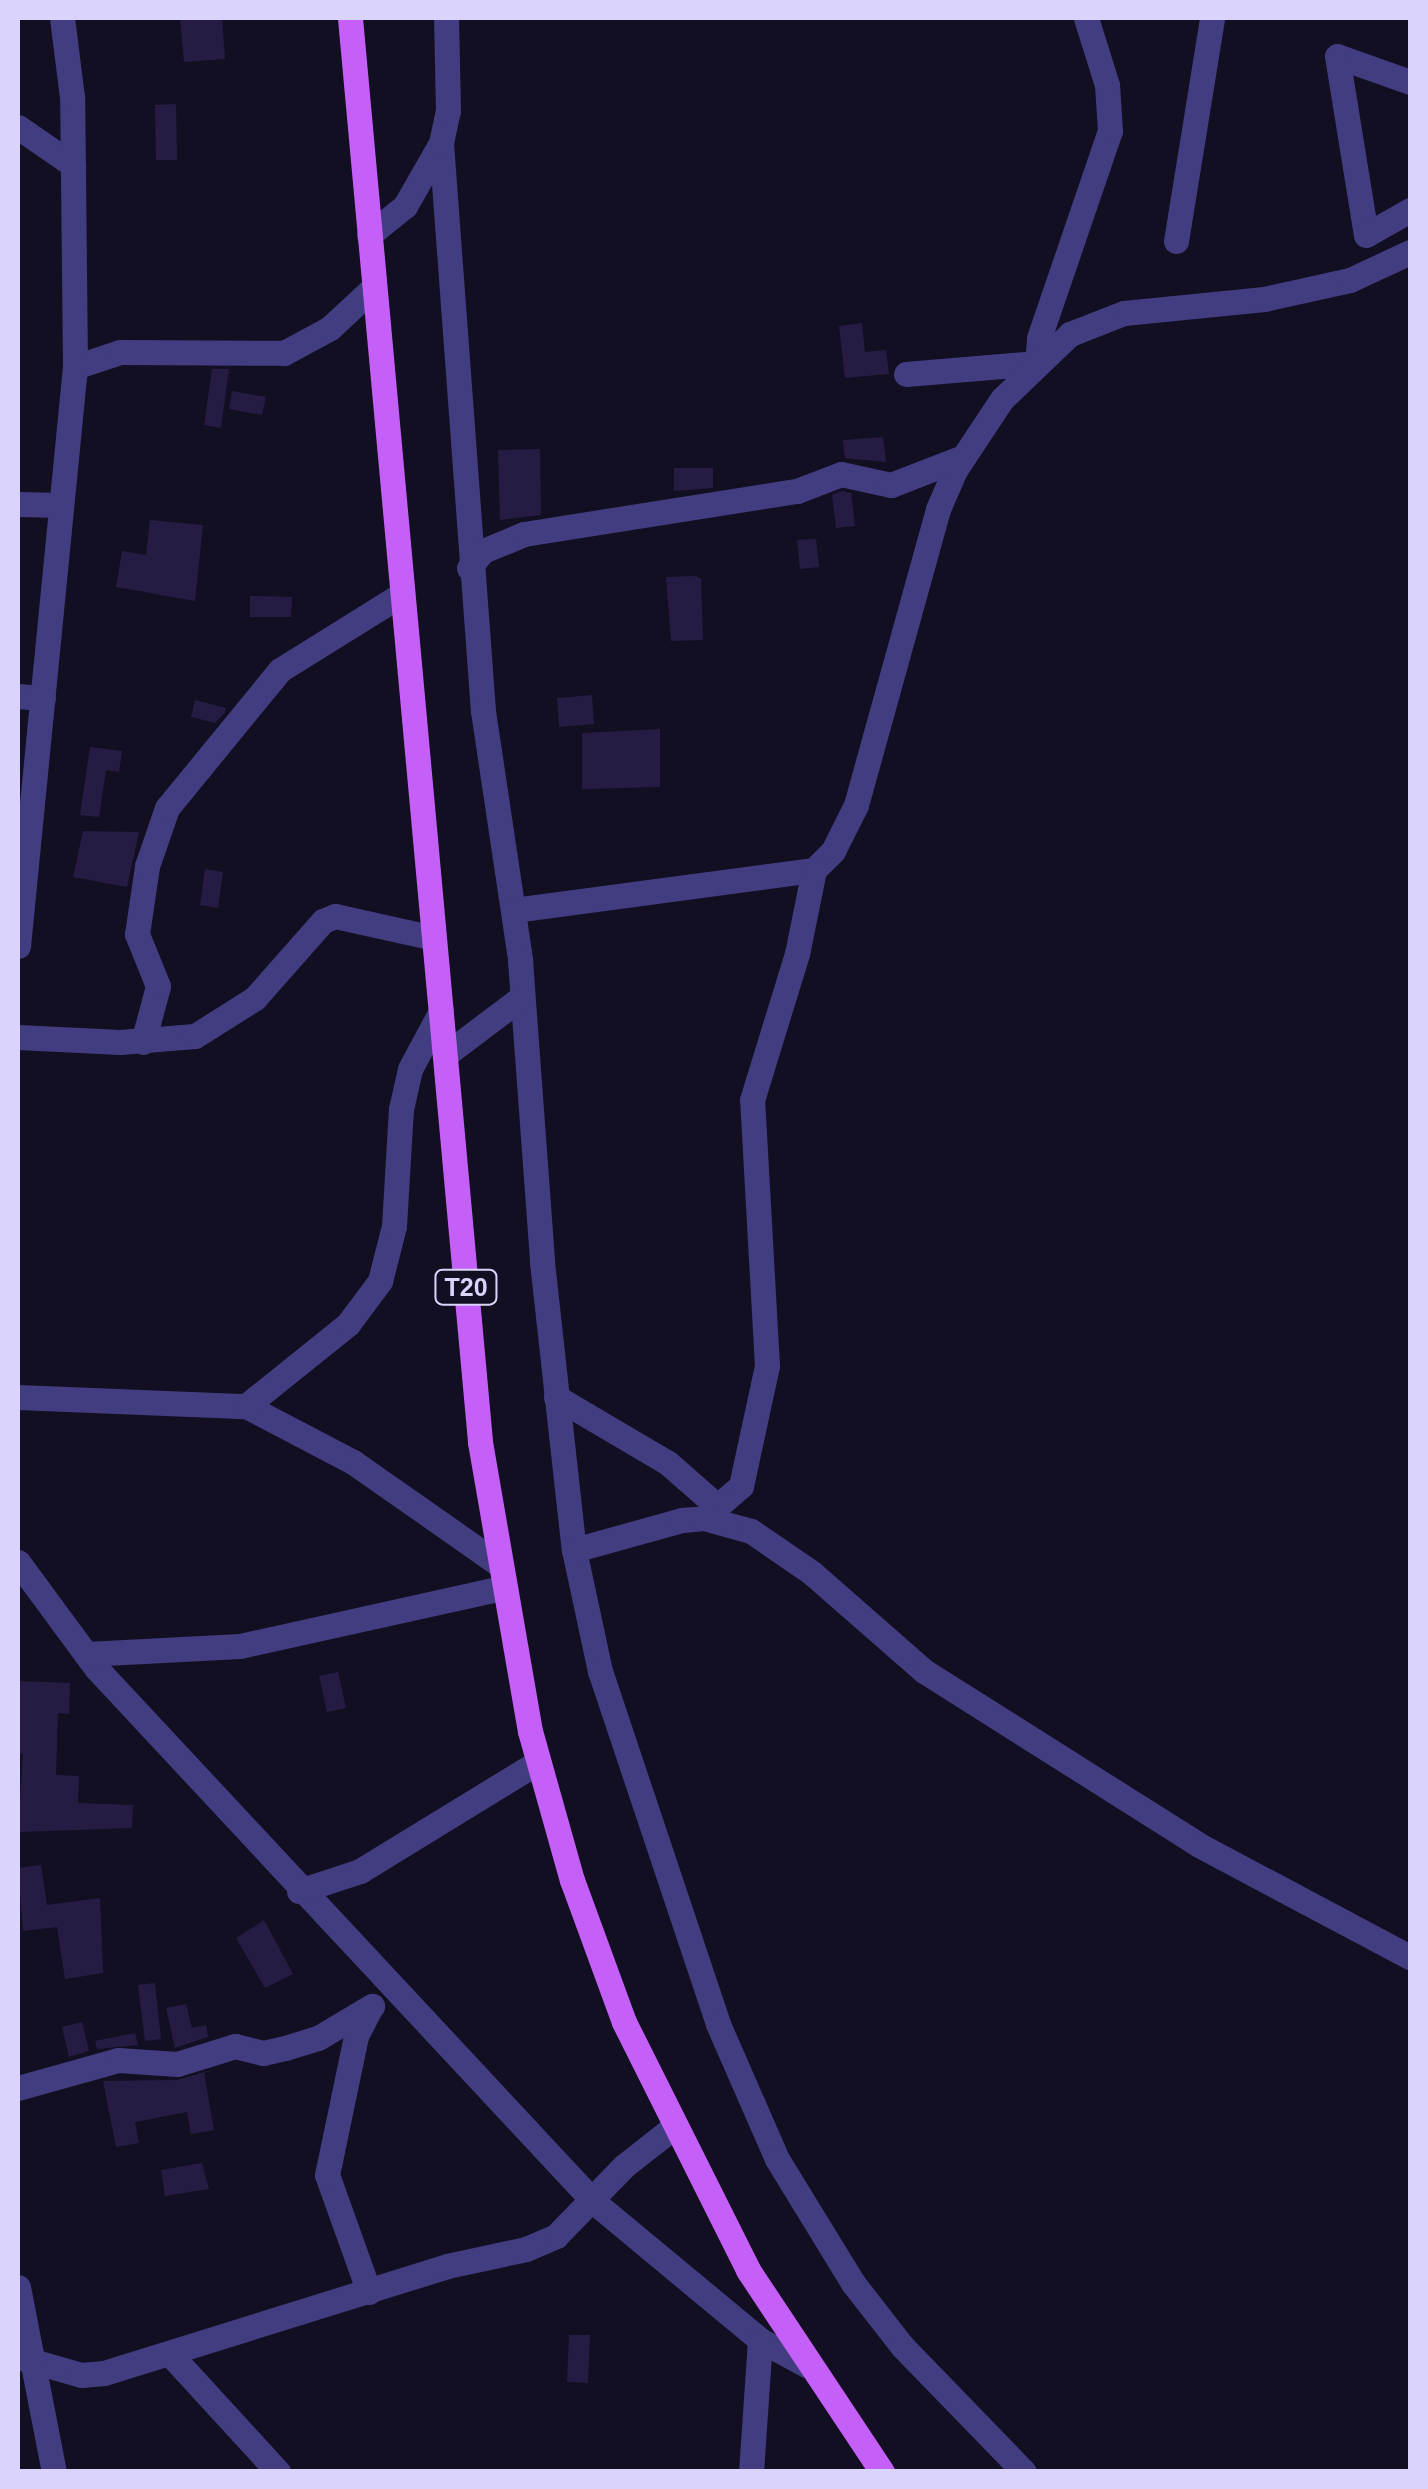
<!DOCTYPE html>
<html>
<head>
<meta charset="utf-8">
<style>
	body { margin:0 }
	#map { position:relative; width:1428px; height:2489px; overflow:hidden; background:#130f23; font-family:Arial,sans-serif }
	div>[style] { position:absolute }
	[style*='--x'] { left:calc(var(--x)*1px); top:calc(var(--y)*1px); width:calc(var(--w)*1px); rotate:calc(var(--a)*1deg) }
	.building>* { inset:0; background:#261c43 }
	.minor>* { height:25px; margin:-12.5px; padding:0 12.5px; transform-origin:12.5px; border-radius:12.5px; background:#423d80 }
	.tertiary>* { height:25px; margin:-12.5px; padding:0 12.5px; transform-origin:12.5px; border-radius:12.5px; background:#423d80 }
	.primary>* { height:25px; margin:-12.5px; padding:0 12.5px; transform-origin:12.5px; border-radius:12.5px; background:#c460f7 }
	span { translate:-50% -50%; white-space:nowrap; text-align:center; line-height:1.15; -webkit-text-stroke:10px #130f23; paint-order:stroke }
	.shield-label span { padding:2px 8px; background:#130f23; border:2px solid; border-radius:8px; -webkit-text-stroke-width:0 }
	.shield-label { font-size:25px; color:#dad4fd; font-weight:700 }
	.frame { position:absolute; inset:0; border:20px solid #dad4fd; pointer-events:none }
</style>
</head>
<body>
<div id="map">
	<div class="building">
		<i style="clip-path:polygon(180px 18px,222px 18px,225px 59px,184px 62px)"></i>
		<i style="clip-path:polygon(176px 104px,177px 160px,156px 160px,155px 105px)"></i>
		<i style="clip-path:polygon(862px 323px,865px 352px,886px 350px,889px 374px,845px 378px,839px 326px)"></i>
		<i style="clip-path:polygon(212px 369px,229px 369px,221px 428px,204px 425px)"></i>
		<i style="clip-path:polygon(232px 391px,266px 397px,262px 415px,229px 409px)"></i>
		<i style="clip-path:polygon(883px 437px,886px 462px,845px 458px,843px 440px)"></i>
		<i style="clip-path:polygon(540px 449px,541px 515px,500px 520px,498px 450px)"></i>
		<i style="clip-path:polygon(674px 468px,713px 468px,713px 488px,674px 491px)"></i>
		<i style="clip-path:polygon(842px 491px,851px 493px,855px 526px,836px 528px,832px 495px)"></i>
		<i style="clip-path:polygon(150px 520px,203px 525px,195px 601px,116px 587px,122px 551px,146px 555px)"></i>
		<i style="clip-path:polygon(816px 539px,819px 567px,800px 569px,797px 540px)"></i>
		<i style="clip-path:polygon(695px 576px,701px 579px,703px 640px,671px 641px,666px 577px)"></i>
		<i style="clip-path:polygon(250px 596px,292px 597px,291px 617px,250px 617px)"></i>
		<i style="clip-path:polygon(592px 695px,594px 724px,559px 727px,557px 698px)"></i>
		<i style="clip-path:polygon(195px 700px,226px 708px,225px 712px,215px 723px,191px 717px)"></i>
		<i style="clip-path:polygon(660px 729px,660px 787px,582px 789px,582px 733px)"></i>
		<i style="clip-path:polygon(90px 747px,122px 751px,119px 772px,106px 770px,99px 817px,80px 815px)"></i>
		<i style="clip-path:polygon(83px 831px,139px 832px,127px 887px,73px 877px)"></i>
		<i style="clip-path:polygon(205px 869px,223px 872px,218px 908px,200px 905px)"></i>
		<i style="clip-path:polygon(338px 1672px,346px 1708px,327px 1712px,319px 1676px)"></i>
		<i style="clip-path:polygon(18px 1681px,70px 1683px,69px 1714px,58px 1713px,56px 1775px,79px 1776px,78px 1803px,133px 1805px,132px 1828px,18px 1832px,23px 1754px,18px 1754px)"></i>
		<i style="clip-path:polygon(41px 1865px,47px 1905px,100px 1898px,103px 1973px,65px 1979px,57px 1927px,23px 1931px,18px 1868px)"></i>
		<i style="clip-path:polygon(264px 1920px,293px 1974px,265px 1988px,236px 1938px)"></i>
		<i style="clip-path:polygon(155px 1983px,161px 2039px,145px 2041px,138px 1985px)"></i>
		<i style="clip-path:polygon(186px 2004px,192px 2028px,206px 2025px,208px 2037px,175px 2048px,166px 2008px)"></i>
		<i style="clip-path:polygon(82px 2022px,89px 2051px,69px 2057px,62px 2027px)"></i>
		<i style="clip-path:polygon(135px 2033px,138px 2045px,97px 2049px,95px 2041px)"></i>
		<i style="clip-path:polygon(215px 2069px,204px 2073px,214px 2130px,191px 2134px,187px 2112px,135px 2122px,139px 2143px,116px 2147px,103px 2081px,177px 2080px)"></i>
		<i style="clip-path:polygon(202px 2163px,209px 2189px,165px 2196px,161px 2170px)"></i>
		<i style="clip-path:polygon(569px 2335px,590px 2335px,588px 2383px,567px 2382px)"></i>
	</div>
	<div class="minor">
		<i style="--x:1410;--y:82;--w:77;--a:-160.4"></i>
		<i style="--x:1337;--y:56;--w:181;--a:80.8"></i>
		<i style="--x:1366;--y:235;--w:51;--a:-29.6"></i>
		<i style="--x:18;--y:127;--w:67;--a:34.6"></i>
		<i style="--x:441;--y:143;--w:570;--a:85.77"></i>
		<i style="--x:483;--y:711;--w:252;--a:81.5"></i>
		<i style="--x:520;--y:960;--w:303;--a:85.8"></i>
		<i style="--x:542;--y:1262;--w:290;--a:83.7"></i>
		<i style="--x:574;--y:1550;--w:124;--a:77.9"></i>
		<i style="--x:600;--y:1671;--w:372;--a:71.5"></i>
		<i style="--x:718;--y:2024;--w:147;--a:66.4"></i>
		<i style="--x:777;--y:2159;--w:145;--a:58.5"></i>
		<i style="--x:853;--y:2283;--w:80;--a:52.1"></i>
		<i style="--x:902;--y:2346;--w:175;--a:45.9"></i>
		<i style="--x:369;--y:235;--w:46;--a:-38.9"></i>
		<i style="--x:405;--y:206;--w:73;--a:-60.3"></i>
		<i style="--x:441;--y:143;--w:33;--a:-78"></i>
		<i style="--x:448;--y:111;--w:93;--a:-91.2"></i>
		<i style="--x:1176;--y:241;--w:226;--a:-80.8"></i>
		<i style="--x:75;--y:367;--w:47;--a:-18.4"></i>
		<i style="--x:120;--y:352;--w:164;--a:0.3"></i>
		<i style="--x:284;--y:353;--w:52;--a:-28.5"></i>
		<i style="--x:330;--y:328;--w:60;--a:-43"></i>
		<i style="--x:906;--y:374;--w:131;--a:-4.8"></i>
		<i style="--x:1037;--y:363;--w:25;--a:-85"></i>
		<i style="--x:1039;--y:338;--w:219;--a:-71.1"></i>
		<i style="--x:1110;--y:131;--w:46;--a:-93.7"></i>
		<i style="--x:1107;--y:85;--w:70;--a:-107.4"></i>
		<i style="--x:18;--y:504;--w:43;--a:1.3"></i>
		<i style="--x:469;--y:568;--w:22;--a:-51"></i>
		<i style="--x:483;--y:551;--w:44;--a:-22.5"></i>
		<i style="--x:524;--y:534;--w:276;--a:-9"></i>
		<i style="--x:797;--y:491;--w:47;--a:-21.1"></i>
		<i style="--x:841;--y:474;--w:51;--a:12.4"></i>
		<i style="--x:891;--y:485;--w:77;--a:-21.3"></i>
		<i style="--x:18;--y:696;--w:25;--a:5"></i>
		<i style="--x:514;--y:910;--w:303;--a:-7.6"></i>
		<i style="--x:814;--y:870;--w:27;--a:-45"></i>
		<i style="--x:833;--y:851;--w:51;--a:-63.4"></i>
		<i style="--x:856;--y:805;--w:307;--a:-74.5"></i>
		<i style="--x:938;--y:509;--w:43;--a:-66.4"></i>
		<i style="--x:955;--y:470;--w:85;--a:-56.5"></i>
		<i style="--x:1002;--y:399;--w:94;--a:-43.7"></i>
		<i style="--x:1070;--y:334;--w:58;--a:-21.3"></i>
		<i style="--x:1124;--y:313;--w:141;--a:-5.7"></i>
		<i style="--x:1264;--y:299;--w:88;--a:-12.5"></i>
		<i style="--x:1350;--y:280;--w:66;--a:-25"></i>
		<i style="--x:18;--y:1037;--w:102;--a:2.8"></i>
		<i style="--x:120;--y:1042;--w:75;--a:-4.6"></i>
		<i style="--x:195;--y:1036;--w:71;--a:-32.3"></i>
		<i style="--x:255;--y:998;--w:103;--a:-48.6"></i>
		<i style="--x:323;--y:921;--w:13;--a:-23"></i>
		<i style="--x:335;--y:916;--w:101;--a:12.5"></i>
		<i style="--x:143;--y:1042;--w:58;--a:-75"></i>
		<i style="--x:158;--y:986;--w:56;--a:-112"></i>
		<i style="--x:137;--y:934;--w:69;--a:-81.6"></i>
		<i style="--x:147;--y:866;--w:61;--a:-71"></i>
		<i style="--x:167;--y:808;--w:178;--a:-50.7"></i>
		<i style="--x:280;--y:670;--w:144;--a:-31.9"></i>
		<i style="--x:445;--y:1055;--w:96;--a:-37"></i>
		<i style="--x:18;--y:1397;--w:228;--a:2.3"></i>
		<i style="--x:246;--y:1406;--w:121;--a:27.6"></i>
		<i style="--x:353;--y:1462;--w:176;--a:35"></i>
		<i style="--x:556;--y:1397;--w:130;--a:30.5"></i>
		<i style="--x:668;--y:1463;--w:65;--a:41.3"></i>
		<i style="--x:246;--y:1406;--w:131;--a:-38.8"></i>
		<i style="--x:348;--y:1324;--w:54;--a:-53.3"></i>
		<i style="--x:380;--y:1281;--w:57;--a:-75.7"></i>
		<i style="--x:394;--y:1226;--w:117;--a:-86.6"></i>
		<i style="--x:401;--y:1109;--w:41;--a:-77.3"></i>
		<i style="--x:410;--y:1069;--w:66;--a:-61.9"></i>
		<i style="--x:704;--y:1518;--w:49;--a:-40.9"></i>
		<i style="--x:741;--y:1486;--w:123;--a:-77.8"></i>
		<i style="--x:767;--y:1366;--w:266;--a:-93.2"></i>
		<i style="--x:752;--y:1100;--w:153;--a:-72.9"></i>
		<i style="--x:797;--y:954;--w:86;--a:-78.6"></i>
		<i style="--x:574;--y:1550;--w:112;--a:-15.5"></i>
		<i style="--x:682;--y:1520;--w:22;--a:-5"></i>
		<i style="--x:704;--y:1518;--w:49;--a:15.5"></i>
		<i style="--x:751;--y:1531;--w:74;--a:34.5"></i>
		<i style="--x:812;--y:1573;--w:149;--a:41.2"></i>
		<i style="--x:924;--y:1671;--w:325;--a:32.3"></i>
		<i style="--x:1199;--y:1845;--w:239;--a:28"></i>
		<i style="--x:18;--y:1562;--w:133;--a:53.6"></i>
		<i style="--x:97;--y:1669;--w:729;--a:47"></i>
		<i style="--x:594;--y:2202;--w:216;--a:39.7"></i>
		<i style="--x:760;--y:2340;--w:52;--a:28.5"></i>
		<i style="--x:86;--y:1654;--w:154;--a:-3"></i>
		<i style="--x:240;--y:1646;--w:267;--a:-12.5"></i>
		<i style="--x:299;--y:1891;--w:64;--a:-18.2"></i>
		<i style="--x:360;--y:1871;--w:209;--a:-31.5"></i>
		<i style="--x:18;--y:2088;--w:104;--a:-15.6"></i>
		<i style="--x:118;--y:2060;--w:59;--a:3.9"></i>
		<i style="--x:177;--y:2064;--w:61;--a:-17.2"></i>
		<i style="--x:235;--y:2046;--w:29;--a:14"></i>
		<i style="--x:263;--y:2053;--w:23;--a:-13"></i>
		<i style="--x:285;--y:2048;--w:34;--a:-17"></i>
		<i style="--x:318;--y:2038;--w:63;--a:-30.7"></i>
		<i style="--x:369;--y:2292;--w:124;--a:-109.7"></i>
		<i style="--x:327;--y:2175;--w:142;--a:-78.2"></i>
		<i style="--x:356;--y:2036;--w:30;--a:-63"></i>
		<i style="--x:170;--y:2354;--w:160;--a:47.5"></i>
		<i style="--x:18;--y:2357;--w:66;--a:15.9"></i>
		<i style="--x:81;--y:2375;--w:23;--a:-5"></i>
		<i style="--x:104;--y:2373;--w:359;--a:-17.3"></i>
		<i style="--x:447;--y:2266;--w:81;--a:-12.1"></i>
		<i style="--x:526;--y:2249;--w:33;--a:-23"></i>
		<i style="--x:556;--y:2236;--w:98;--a:-45.8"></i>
		<i style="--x:624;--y:2166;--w:65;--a:-38.1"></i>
		<i style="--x:751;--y:2472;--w:132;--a:-86.1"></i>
	</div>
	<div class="tertiary">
		<i style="--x:18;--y:946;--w:582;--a:-84.38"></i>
		<i style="--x:75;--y:367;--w:270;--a:-90.6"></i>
		<i style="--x:72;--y:97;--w:80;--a:-97.2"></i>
		<i style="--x:18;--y:2287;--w:188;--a:79"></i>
	</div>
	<div class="primary">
		<i style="--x:350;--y:18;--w:1430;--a:84.78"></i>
		<i style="--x:480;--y:1442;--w:293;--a:80.2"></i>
		<i style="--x:530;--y:1731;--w:155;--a:74.3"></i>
		<i style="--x:572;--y:1880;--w:151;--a:69.9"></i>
		<i style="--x:624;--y:2022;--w:277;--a:63.4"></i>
		<i style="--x:748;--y:2270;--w:242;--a:56.4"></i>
	</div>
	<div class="shield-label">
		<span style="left:466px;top:1287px">T20</span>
	</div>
	<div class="frame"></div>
</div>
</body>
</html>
